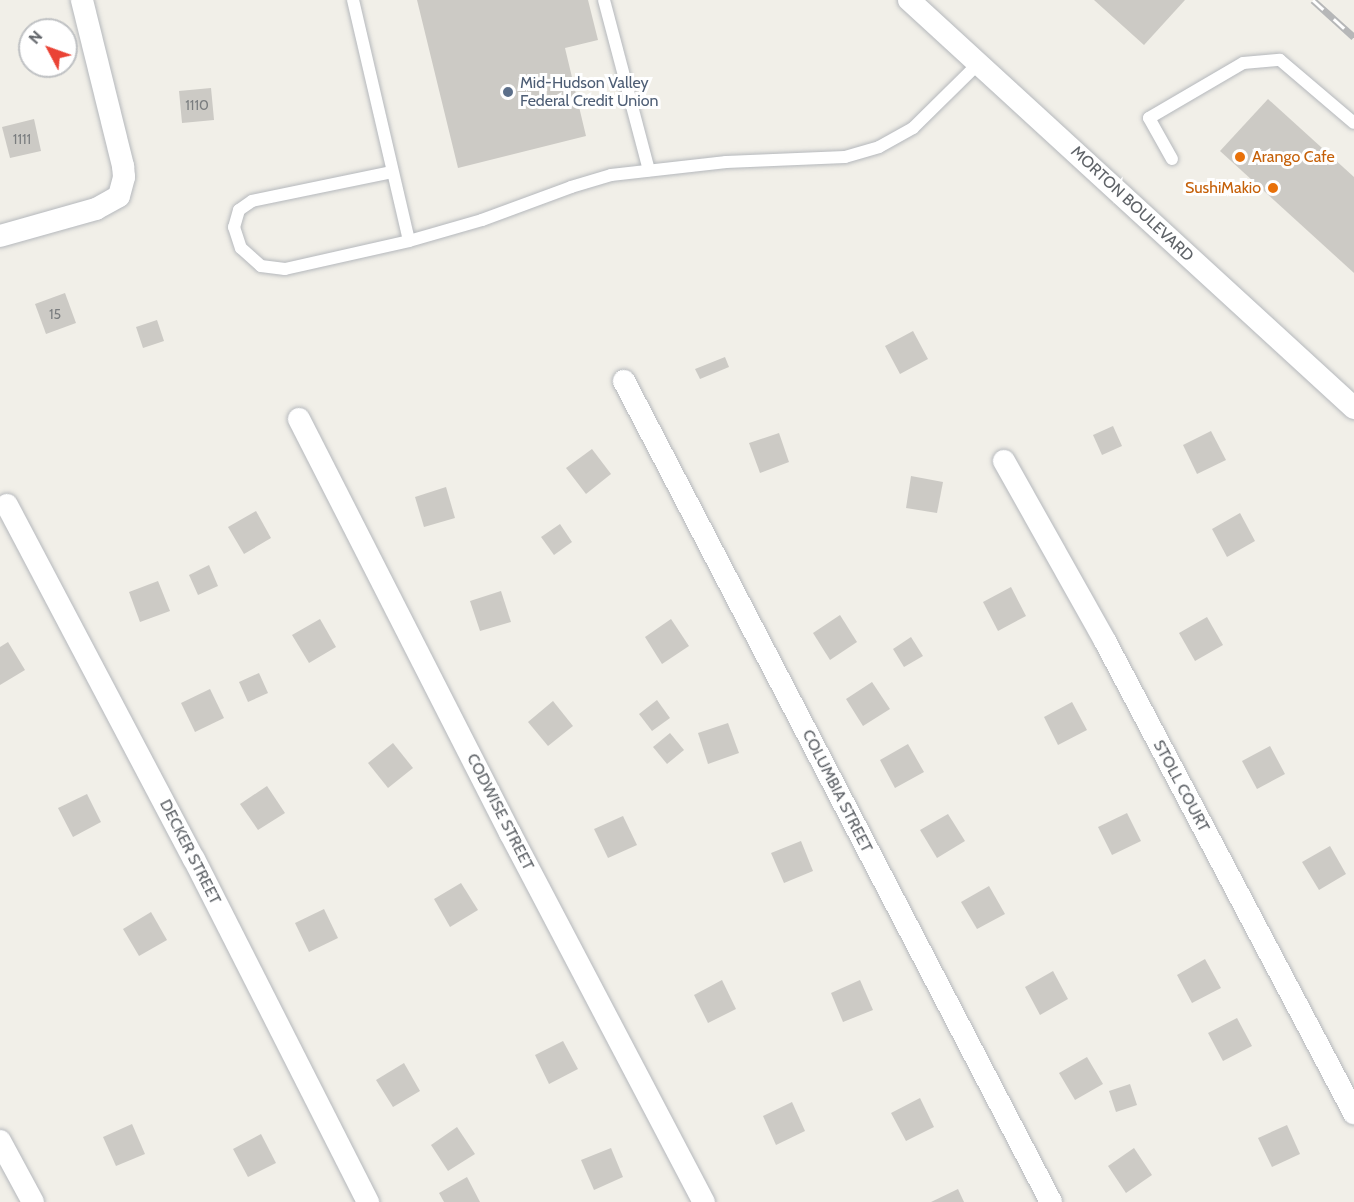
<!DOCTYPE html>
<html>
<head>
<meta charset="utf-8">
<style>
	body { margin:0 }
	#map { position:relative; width:1354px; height:1202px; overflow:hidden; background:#f1efe8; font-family:Cabin,sans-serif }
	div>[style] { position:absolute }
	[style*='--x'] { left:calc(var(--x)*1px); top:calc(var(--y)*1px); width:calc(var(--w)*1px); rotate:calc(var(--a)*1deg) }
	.building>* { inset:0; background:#cccac5 }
	.roads { filter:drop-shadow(0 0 2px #b5b8bc) drop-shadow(0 0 2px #b5b8bc) }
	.service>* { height:12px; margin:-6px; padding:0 6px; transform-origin:6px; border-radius:6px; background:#fff }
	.minor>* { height:22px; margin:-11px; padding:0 11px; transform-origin:11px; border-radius:11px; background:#fff }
	.rail>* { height:7px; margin-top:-3.5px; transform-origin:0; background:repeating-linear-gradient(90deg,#fff 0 14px,#b6b7b8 0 28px); box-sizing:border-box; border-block:2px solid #b6b7b8 }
	.dots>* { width:16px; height:16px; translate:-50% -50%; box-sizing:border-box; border:3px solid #fff; border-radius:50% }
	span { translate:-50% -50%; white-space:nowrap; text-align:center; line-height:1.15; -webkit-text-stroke:6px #fff; paint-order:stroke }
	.number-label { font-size:14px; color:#7a7d7f }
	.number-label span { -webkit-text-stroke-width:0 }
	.service-label { font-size:16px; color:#4e5e75 }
	.left { translate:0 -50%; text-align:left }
	.food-label { font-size:16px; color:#c56008 }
	.right { translate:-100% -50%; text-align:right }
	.street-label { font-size:16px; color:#5f6368 }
	.north { position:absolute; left:18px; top:18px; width:60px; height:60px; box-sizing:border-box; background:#fff; border:2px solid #bfc1c3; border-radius:50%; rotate:311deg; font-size:16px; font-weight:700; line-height:24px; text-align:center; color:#5f6368 }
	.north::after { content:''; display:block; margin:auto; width:21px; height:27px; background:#ea4335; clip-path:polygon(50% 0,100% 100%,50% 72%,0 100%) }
</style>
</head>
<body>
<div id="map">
	<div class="building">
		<i style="clip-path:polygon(417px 0,588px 0,598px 40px,565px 48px,586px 136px,458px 168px)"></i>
		<i style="clip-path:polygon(1094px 0,1185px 0,1144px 45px)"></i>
		<i style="clip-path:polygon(211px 88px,214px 120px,182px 123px,179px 91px)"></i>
		<i style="clip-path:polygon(1268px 99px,1354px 177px,1354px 273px,1220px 151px)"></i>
		<i style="clip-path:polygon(34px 119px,41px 151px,10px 158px,2px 127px)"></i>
		<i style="clip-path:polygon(65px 293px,76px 323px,46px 334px,35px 304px)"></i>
		<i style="clip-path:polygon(157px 320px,164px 341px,143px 348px,136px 327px)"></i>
		<i style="clip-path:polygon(913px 331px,928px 359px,900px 374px,885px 346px)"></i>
		<i style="clip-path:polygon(725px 357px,729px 367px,700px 379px,695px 369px)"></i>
		<i style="clip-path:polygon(1113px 426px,1122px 446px,1102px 455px,1093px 435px)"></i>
		<i style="clip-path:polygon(1211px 431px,1226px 460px,1197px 474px,1183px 445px)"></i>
		<i style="clip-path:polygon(779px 433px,789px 462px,760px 473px,749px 443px)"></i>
		<i style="clip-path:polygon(592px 449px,611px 474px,586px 494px,566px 468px)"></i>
		<i style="clip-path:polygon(911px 476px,943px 482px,937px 513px,906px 508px)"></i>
		<i style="clip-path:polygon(446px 487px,455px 518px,424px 527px,415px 497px)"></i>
		<i style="clip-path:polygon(256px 511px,271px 538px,244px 554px,228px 527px)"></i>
		<i style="clip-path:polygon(1240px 513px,1255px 541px,1227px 557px,1212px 529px)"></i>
		<i style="clip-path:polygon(560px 524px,572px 542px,554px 555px,541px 537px)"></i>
		<i style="clip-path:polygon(209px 565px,218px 586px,198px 595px,189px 575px)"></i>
		<i style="clip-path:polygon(158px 581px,170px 611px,140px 622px,129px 592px)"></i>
		<i style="clip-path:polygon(1011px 587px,1026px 616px,998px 631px,983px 602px)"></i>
		<i style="clip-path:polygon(501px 591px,511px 622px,480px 631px,470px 601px)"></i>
		<i style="clip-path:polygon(840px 615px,857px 642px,830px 660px,813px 633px)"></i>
		<i style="clip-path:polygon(1207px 617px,1223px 645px,1195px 661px,1179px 633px)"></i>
		<i style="clip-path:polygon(320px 619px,336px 647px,309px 663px,292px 635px)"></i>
		<i style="clip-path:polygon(671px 619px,689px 646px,662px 664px,645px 637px)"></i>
		<i style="clip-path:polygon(911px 637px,923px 656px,904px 667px,893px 649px)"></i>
		<i style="clip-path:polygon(8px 642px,25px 670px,0 685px,0 647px)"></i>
		<i style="clip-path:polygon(259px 673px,268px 693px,248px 702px,239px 682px)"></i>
		<i style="clip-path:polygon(872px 682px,890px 709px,863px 726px,846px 699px)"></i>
		<i style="clip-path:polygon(210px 689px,224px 718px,195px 732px,181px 703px)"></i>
		<i style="clip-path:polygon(657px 700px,670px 718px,652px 731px,639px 714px)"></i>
		<i style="clip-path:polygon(553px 701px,573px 726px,548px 746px,528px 722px)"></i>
		<i style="clip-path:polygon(1072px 702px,1087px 730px,1058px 745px,1044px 717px)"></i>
		<i style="clip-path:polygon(728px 723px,739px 753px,708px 764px,698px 733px)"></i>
		<i style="clip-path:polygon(670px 733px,684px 750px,667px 764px,653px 747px)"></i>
		<i style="clip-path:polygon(393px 743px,413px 768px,388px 788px,368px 763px)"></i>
		<i style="clip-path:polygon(908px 744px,924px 772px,895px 788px,880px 760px)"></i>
		<i style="clip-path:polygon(1270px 746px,1285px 774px,1257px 789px,1242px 761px)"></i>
		<i style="clip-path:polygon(267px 786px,285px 813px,258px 830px,240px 804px)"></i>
		<i style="clip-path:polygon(87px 794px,101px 822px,73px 837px,58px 808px)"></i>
		<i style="clip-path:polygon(1127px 813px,1141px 841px,1112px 855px,1098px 827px)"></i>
		<i style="clip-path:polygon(948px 814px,965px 841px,937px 858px,920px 830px)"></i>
		<i style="clip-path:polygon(623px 816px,637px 845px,608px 858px,594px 829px)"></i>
		<i style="clip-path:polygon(801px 841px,813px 871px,784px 883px,771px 853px)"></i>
		<i style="clip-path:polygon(1330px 846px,1346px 874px,1319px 890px,1302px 862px)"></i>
		<i style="clip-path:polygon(461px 883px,478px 910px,450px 927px,434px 899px)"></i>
		<i style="clip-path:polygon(989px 886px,1005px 914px,977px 929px,961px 902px)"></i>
		<i style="clip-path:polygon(324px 909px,338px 938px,309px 952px,295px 923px)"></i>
		<i style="clip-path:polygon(151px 912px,167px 940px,139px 956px,123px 929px)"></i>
		<i style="clip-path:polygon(1205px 959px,1221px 988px,1192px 1003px,1177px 975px)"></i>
		<i style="clip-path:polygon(1053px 971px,1068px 999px,1040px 1015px,1025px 987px)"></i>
		<i style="clip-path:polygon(722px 980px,736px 1009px,708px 1023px,694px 995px)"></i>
		<i style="clip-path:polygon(860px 980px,873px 1010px,843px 1022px,831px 993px)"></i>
		<i style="clip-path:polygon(1237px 1018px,1252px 1046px,1223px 1061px,1208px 1033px)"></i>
		<i style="clip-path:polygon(563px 1041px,578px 1069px,549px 1084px,535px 1055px)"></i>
		<i style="clip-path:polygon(1087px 1057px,1103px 1084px,1075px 1100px,1059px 1073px)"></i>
		<i style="clip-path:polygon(404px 1063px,420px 1091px,393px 1107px,376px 1080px)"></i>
		<i style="clip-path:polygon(1130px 1084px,1137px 1105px,1116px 1112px,1109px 1091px)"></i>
		<i style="clip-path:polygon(920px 1098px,934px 1127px,906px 1141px,891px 1113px)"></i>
		<i style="clip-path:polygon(792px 1102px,805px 1131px,776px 1145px,763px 1116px)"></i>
		<i style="clip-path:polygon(132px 1124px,145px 1154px,116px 1166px,103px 1137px)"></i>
		<i style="clip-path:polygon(1287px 1125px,1300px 1154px,1272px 1167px,1258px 1138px)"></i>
		<i style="clip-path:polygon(457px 1127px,475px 1154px,448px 1171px,431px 1145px)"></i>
		<i style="clip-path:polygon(261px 1134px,276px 1163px,248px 1177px,233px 1149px)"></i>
		<i style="clip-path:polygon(611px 1148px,623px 1177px,594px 1190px,581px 1160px)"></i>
		<i style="clip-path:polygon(1134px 1148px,1152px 1175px,1126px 1193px,1108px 1166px)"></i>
		<i style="clip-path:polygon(467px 1177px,480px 1202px,444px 1202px,439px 1193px)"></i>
		<i style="clip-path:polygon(958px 1189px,964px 1202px,931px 1202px)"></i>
	</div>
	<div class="roads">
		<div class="service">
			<i style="--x:353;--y:0;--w:247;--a:76.9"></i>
			<i style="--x:604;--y:0;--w:176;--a:75.2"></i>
			<i style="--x:1172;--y:159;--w:47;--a:-119.3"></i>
			<i style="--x:1149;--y:118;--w:109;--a:-30.3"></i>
			<i style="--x:1243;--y:63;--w:37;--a:-5"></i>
			<i style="--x:1280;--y:60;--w:97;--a:40.4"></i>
			<i style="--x:392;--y:172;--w:143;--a:168.3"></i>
			<i style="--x:252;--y:201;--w:16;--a:145"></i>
			<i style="--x:239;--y:210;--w:18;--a:106"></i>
			<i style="--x:234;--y:227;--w:22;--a:72"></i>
			<i style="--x:241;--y:248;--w:27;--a:42"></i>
			<i style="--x:261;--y:266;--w:24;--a:7"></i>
			<i style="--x:285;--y:269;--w:127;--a:-12.7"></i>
			<i style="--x:409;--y:241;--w:76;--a:-16"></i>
			<i style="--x:482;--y:220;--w:95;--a:-20.3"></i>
			<i style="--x:571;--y:187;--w:42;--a:-16.7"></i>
			<i style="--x:611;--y:175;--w:116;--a:-6.4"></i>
			<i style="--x:726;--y:162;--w:119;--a:-2.4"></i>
			<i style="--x:845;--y:157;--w:35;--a:-16"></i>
			<i style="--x:879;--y:147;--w:39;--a:-29"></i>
			<i style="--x:913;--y:128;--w:91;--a:-44.6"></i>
		</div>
		<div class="minor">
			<i style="--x:909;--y:0;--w:604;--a:42.52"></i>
			<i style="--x:0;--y:236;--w:100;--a:-15.7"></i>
			<i style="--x:96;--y:209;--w:26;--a:-29"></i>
			<i style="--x:119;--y:196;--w:20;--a:-75"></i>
			<i style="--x:124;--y:177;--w:11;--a:-95"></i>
			<i style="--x:123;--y:166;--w:171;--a:-103.9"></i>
			<i style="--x:624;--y:381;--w:925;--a:62.52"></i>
			<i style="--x:299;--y:419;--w:465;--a:63"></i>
			<i style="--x:510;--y:833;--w:417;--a:62.3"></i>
			<i style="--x:1004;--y:461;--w:206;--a:60.7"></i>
			<i style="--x:1105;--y:641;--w:534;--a:62.19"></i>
			<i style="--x:7;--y:505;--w:400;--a:62.2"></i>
			<i style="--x:194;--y:859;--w:385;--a:63.1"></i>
			<i style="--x:0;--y:1141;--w:69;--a:61.6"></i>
		</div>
	</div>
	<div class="rail">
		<i style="--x:1313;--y:0;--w:55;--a:42.1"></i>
	</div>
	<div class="dots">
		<i style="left:508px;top:92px;background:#5c6f8a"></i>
		<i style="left:1240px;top:157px;background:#e8710a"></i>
		<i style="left:1273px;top:188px;background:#e8710a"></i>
	</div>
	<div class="number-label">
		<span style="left:197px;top:105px">1110</span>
		<span style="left:22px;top:139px">1111</span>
		<span style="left:55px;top:314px">15</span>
	</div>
	<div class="service-label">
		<span class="left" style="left:520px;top:92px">Mid-Hudson Valley<br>Federal Credit Union</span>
	</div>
	<div class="food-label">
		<span class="left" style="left:1252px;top:157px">Arango Cafe</span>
		<span class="right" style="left:1261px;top:188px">SushiMakio</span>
	</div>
	<div class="street-label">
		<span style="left:1132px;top:204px;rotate:43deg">MORTON BOULEVARD</span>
		<span style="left:1181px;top:786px;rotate:62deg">STOLL COURT</span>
		<span style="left:837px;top:791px;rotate:63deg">COLUMBIA STREET</span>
		<span style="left:500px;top:812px;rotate:63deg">CODWISE STREET</span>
		<span style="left:190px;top:852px;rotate:63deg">DECKER STREET</span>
	</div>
	<div class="north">N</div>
</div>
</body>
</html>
